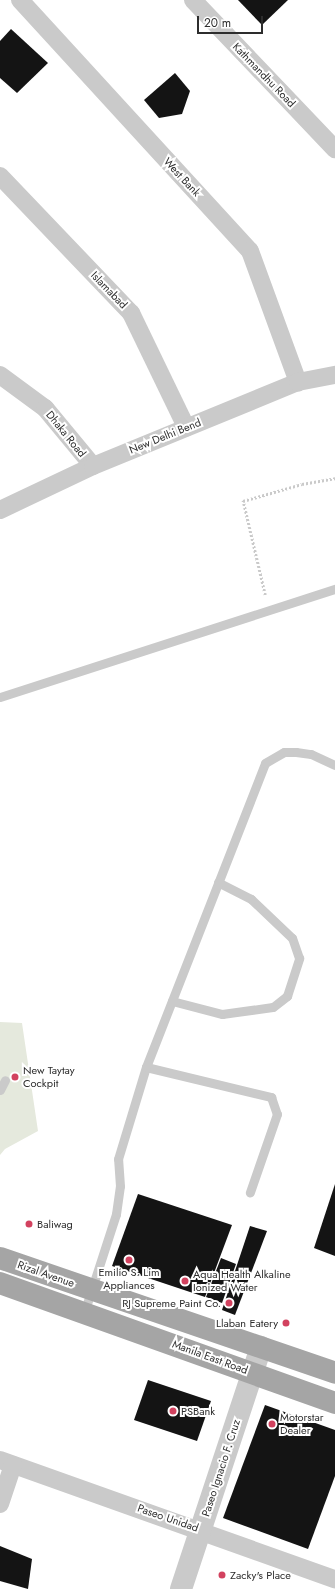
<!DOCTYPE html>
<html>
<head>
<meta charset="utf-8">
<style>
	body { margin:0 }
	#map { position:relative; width:335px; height:1589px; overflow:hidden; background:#fff; font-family:Jost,sans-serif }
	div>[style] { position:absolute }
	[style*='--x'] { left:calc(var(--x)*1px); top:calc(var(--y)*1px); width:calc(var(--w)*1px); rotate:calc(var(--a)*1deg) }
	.green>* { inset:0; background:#e5e9dd }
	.building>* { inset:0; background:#141414 }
	.path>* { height:2.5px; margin-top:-1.25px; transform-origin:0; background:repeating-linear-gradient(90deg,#cacaca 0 2px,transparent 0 4px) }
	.service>* { height:9px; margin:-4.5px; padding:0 4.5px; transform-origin:4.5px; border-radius:4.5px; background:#cacaca }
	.minor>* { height:18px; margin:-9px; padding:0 9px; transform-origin:9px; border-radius:9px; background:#cacaca }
	.tertiary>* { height:22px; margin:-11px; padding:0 11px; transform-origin:11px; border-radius:11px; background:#cacaca }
	.primary>* { height:22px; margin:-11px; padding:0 11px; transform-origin:11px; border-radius:11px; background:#a5a5a5 }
	.dots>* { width:11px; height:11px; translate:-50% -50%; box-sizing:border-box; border:2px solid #fff; border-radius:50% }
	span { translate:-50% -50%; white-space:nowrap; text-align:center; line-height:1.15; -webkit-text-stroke:4px #fff; paint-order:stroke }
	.street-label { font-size:11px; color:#2d2d2d }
	.poi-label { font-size:11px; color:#2d2d2d }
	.left { translate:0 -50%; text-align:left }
	.right { translate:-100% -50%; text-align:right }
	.scale { position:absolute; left:197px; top:16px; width:66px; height:18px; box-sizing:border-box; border:2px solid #2d2d2d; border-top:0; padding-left:5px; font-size:12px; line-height:14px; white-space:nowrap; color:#2d2d2d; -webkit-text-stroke:3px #fff; paint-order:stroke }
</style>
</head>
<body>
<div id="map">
	<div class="green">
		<i style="clip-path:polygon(0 1022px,22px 1023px,38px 1131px,5px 1149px,0 1155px)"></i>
	</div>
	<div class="building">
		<i style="clip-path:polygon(238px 0,288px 0,262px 25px)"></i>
		<i style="clip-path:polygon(11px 29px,48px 63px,17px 93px,0 78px,0 41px)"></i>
		<i style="clip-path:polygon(175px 73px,190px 91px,182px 114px,159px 118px,144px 100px)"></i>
		<i style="clip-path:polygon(335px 1184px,335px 1256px,314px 1248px)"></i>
		<i style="clip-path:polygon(138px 1194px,232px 1225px,205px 1297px,112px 1266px)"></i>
		<i style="clip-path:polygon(250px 1226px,267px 1231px,235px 1315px,222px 1310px)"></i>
		<i style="clip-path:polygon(221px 1258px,236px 1264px,222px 1303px,206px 1297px)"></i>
		<i style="clip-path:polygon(148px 1380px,211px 1401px,197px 1441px,134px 1420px)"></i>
		<i style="clip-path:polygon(265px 1405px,335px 1430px,335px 1476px,308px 1549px,223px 1518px)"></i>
		<i style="clip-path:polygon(0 1546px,32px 1559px,28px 1589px,0 1581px)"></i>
	</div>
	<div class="path">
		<i style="--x:265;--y:595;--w:97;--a:-103.2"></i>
		<i style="--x:243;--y:501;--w:61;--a:-16.1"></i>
		<i style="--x:302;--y:484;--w:34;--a:-10"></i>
	</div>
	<div class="service">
		<i style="--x:0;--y:697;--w:352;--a:-17.9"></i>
		<i style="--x:172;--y:1001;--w:52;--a:14.6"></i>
		<i style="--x:222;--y:1014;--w:51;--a:-7.8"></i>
		<i style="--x:273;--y:1007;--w:18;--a:-38"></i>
		<i style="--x:287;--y:996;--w:40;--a:-72"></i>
		<i style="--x:299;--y:958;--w:21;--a:-109"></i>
		<i style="--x:292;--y:938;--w:57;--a:-136.4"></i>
		<i style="--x:251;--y:899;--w:37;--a:-153"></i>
		<i style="--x:146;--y:1067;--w:129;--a:13.5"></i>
		<i style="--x:271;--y:1097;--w:18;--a:71"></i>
		<i style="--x:277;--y:1114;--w:83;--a:109.1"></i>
		<i style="--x:0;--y:1090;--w:11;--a:-63"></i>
		<i style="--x:84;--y:1313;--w:104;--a:-72.1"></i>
		<i style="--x:116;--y:1214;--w:28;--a:-82"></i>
		<i style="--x:120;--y:1186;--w:27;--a:-94"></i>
		<i style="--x:118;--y:1159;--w:96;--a:-73.1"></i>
		<i style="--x:146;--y:1067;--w:326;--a:-68.6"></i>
		<i style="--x:265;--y:763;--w:22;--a:-30"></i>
		<i style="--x:284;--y:752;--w:12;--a:0"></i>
		<i style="--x:296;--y:752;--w:15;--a:8"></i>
		<i style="--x:311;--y:754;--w:26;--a:25"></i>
	</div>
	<div class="minor">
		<i style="--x:20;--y:0;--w:340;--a:47.5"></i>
		<i style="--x:250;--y:251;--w:140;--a:69.9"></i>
		<i style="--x:193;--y:0;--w:206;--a:46.4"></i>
		<i style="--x:0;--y:176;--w:190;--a:46.3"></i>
		<i style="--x:131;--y:313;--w:127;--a:64.2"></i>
		<i style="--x:0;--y:375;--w:56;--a:36.3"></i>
		<i style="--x:45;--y:408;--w:75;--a:50.4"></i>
		<i style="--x:0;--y:510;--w:103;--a:-25.3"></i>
		<i style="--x:93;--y:466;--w:222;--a:-22.3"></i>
		<i style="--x:298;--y:382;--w:38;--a:-11"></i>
		<i style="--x:0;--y:1460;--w:356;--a:19.6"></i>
		<i style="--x:0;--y:1504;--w:41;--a:-71.6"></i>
	</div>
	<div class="tertiary">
		<i style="--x:181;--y:1589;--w:255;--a:-71.7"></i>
	</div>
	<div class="primary">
		<i style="--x:0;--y:1258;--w:354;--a:18.9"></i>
		<i style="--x:0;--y:1283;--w:356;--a:19.7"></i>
	</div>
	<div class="dots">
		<i style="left:15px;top:1077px;background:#d2425f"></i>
		<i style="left:29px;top:1224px;background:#d2425f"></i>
		<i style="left:129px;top:1260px;background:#d2425f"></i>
		<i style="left:185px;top:1281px;background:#d2425f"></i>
		<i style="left:229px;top:1303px;background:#d2425f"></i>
		<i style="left:286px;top:1323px;background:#d2425f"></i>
		<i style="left:173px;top:1411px;background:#d2425f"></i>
		<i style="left:272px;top:1424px;background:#d2425f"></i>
		<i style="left:222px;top:1575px;background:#d2425f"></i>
	</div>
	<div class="street-label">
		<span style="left:264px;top:75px;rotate:46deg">Kathmandhu Road</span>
		<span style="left:182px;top:177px;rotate:47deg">West Bank</span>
		<span style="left:109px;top:290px;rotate:46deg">Islamabad</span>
		<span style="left:66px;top:434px;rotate:51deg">Dhaka Road</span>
		<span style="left:165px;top:436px;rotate:-22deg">New Delhi Bend</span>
		<span style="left:46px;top:1274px;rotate:19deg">Rizal Avenue</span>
		<span style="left:210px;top:1357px;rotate:20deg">Manila East Road</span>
		<span style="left:221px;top:1468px;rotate:-72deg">Paseo Ignacio F. Cruz</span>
		<span style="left:168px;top:1518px;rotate:19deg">Paseo Unidad</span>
	</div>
	<div class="poi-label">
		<span class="left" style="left:23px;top:1077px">New Taytay<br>Cockpit</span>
		<span class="left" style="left:37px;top:1224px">Baliwag</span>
		<span style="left:129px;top:1279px">Emilio S. Lim<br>Appliances</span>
		<span class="left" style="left:193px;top:1281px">Aqua Health Alkaline<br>Ionized Water</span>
		<span class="right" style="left:221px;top:1303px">RJ Supreme Paint Co.</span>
		<span class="right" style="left:278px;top:1323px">Llaban Eatery</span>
		<span class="left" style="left:181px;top:1411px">PSBank</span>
		<span class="left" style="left:280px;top:1424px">Motorstar<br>Dealer</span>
		<span class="left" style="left:230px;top:1575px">Zacky's Place</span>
	</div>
	<div class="scale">20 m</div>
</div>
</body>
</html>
